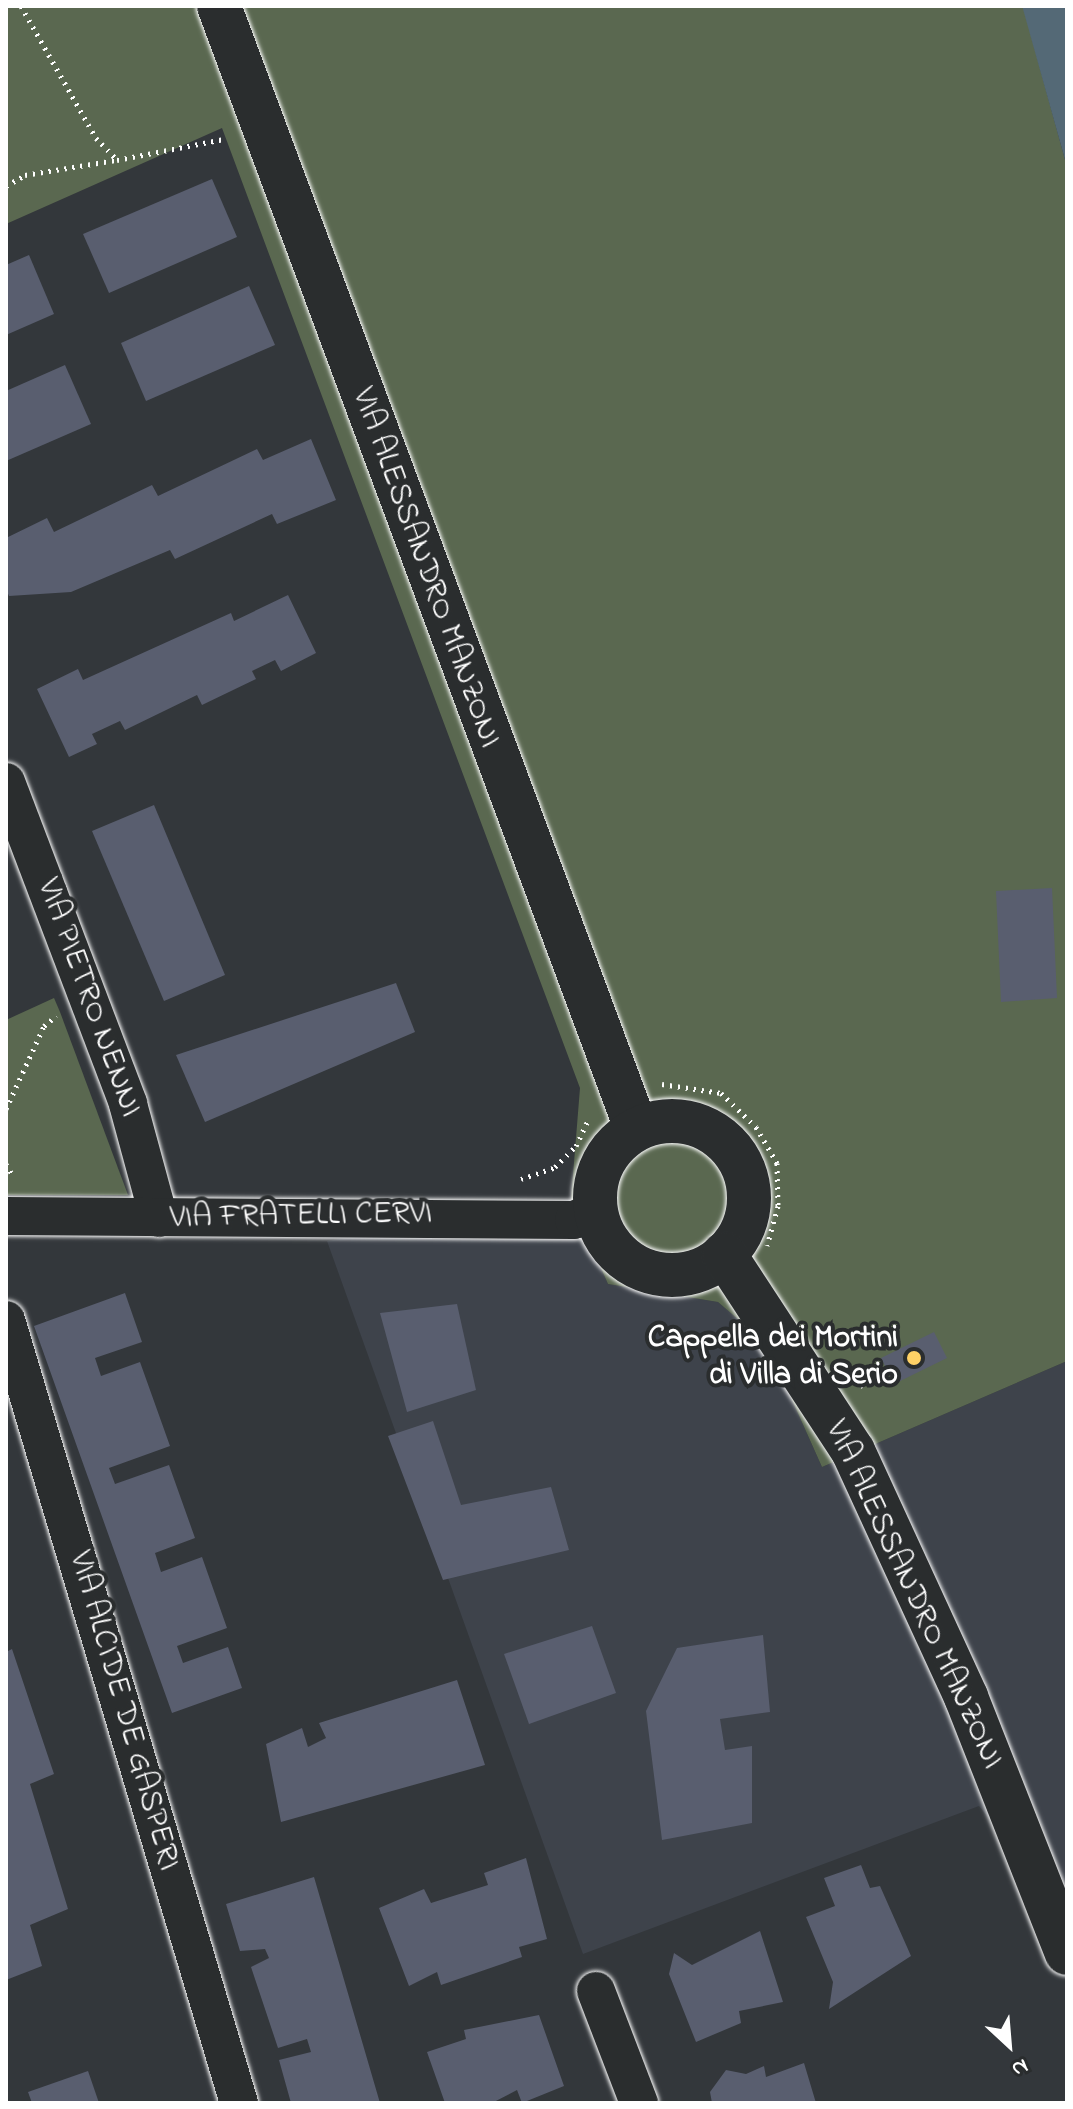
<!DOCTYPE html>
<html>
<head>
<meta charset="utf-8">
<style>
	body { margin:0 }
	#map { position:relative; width:1073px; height:2109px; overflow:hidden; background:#33373b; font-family:"Indie Flower",sans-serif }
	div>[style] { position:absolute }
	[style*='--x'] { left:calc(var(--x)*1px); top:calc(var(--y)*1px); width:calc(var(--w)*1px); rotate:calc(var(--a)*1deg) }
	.built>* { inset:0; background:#3e434b }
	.green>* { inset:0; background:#5a6850 }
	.water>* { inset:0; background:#546976 }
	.building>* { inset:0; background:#595e6f }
	.path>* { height:5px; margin-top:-2.5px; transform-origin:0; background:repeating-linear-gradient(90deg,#fff 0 2px,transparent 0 8px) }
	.roads { filter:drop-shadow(0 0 2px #fff) drop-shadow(0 0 2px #fff) }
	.minor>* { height:38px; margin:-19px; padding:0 19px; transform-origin:19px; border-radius:19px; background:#2a2d2e }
	.tertiary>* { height:44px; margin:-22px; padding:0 22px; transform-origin:22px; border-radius:22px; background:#2a2d2e }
	.tertiary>.ring { margin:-22px; padding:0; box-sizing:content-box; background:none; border:44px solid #2a2d2e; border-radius:50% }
	.dots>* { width:22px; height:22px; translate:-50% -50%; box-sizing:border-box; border:4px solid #2a2d2e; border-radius:50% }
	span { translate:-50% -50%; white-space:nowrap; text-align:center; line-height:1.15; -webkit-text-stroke:8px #2a2d2e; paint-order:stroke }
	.street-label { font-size:32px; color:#fff }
	.poi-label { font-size:32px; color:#fff; font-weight:700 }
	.right { translate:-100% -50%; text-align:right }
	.frame { position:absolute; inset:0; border:8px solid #fff; pointer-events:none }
	.north { position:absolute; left:969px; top:2005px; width:80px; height:80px; -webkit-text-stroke:6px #2a2d2e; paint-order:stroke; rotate:154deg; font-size:22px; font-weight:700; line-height:32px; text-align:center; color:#fff }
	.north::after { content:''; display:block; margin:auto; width:28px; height:36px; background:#fff; clip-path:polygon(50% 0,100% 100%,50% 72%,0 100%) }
</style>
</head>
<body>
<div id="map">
	<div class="built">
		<i style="clip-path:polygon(571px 1200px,608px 1284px,718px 1302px,767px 1344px,822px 1467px,1067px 1361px,1067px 1915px,979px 1806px,583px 1954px,327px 1241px)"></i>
	</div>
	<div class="green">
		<i style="clip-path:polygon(6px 6px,1023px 6px,1067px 167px,1067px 1361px,822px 1467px,767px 1344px,718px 1302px,608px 1284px,571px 1200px,580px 1088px,222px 128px,6px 224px)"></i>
		<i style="clip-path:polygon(54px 998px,60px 1012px,128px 1195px,6px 1195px,6px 1020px)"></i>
	</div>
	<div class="water">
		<i style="clip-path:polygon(1023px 6px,1067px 6px,1067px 167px,1023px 9px)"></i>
	</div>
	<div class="building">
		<i style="clip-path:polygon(212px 179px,237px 237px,109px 293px,83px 234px)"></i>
		<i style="clip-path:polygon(29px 255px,54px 314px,6px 335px,6px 265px)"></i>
		<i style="clip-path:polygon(249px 286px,275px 345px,146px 401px,121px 343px)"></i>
		<i style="clip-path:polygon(65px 365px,91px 424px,6px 461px,6px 391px)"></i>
		<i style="clip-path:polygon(311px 439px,336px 500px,277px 524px,272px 514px,175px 559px,170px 550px,71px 592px,9px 596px,6px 589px,6px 538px,47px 518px,54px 532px,152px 485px,158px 496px,257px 449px,263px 460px)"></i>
		<i style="clip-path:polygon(288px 595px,316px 653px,281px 671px,275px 660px,252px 671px,256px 679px,202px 705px,197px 695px,125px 730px,120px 721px,92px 734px,97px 744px,69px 757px,37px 689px,78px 669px,83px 680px,231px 613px,234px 621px)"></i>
		<i style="clip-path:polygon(154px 805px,225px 975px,164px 1001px,92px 831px)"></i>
		<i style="clip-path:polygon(1052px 888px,1057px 998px,1001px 1002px,996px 891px)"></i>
		<i style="clip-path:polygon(396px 983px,415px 1032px,205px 1122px,176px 1055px)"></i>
		<i style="clip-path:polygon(125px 1293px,142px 1342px,95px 1358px,101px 1376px,140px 1362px,170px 1446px,109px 1468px,115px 1484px,169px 1465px,195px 1538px,155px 1553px,161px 1572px,202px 1557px,227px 1628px,177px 1646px,183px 1663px,228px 1647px,242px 1688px,172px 1713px,34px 1326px)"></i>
		<i style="clip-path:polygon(457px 1304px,476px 1390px,407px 1412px,380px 1313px)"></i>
		<i style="clip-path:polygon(934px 1332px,947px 1358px,894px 1384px,881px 1358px)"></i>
		<i style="clip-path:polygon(433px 1421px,461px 1505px,551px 1487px,569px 1550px,443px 1580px,388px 1436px)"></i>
		<i style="clip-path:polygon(592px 1626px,616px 1693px,529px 1724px,504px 1654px)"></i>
		<i style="clip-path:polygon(763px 1635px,770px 1712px,720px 1719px,725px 1750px,752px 1746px,752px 1823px,662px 1840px,646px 1711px,677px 1648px)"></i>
		<i style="clip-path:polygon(12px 1649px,54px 1774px,30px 1784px,68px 1909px,30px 1925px,42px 1966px,6px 1980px,6px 1652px)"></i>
		<i style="clip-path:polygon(457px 1680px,485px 1765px,281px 1822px,266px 1744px,302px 1728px,308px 1747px,326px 1738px,319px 1723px)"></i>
		<i style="clip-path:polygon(526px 1858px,547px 1939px,519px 1947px,522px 1957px,441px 1985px,437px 1972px,409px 1986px,379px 1908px,424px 1889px,431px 1903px,488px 1885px,484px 1873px)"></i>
		<i style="clip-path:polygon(861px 1865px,870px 1888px,880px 1886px,911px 1956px,829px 2009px,833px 1982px,806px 1917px,835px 1906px,824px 1878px)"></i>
		<i style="clip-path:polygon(314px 1877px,380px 2103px,291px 2103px,279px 2060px,311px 2052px,307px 2039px,278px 2048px,251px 1967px,269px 1958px,265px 1949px,240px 1951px,226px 1904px)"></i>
		<i style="clip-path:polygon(760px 1931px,783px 2002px,739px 2011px,741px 2023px,696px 2042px,669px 1974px,674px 1953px,692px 1965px)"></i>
		<i style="clip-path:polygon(539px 2015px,564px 2086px,522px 2103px,517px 2090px,492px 2103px,445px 2103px,427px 2052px,466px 2039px,464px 2030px)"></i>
		<i style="clip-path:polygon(804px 2063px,816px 2103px,712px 2103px,710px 2092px,726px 2070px,746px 2074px,764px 2066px,766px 2077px)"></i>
		<i style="clip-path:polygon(88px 2071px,99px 2103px,32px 2103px,28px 2092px)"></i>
	</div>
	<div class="path">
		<i style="--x:21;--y:6;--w:152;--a:60.4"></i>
		<i style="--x:96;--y:138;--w:30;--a:46"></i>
		<i style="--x:117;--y:160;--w:109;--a:-11.1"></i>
		<i style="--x:6;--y:186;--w:22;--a:-30"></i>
		<i style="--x:25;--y:175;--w:92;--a:-9.4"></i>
		<i style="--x:662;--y:1084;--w:60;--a:8.7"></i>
		<i style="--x:721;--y:1093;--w:49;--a:44.2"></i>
		<i style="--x:756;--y:1127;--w:42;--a:59.7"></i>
		<i style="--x:777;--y:1163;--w:43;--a:88.7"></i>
		<i style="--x:778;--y:1206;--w:41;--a:105.4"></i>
		<i style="--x:6;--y:1109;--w:91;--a:-65.4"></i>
		<i style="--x:44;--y:1026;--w:16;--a:-40"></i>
		<i style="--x:6;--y:1164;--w:14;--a:60"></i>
		<i style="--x:521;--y:1179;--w:36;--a:-19"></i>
		<i style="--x:555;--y:1167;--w:30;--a:-45"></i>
		<i style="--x:576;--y:1146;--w:29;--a:-65"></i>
		<i style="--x:860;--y:1386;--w:31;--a:-27"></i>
	</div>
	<div class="roads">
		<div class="minor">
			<i style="--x:6;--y:782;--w:344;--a:69.2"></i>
			<i style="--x:128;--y:1104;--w:118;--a:74.8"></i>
			<i style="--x:6;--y:1216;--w:568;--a:0.4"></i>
			<i style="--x:574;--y:1220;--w:23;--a:-23"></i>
			<i style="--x:6;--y:1320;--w:817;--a:73.43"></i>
			<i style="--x:596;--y:1991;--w:120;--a:69"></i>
		</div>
		<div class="tertiary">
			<i style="--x:219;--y:6;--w:1197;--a:69.61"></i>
			<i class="ring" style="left:595px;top:1121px;width:110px;height:110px"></i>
			<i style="--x:724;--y:1254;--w:235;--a:56.8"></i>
			<i style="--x:853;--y:1451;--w:271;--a:65.3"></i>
			<i style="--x:966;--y:1697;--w:275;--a:68.5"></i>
		</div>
	</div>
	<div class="dots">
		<i style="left:914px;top:1358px;background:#ffd166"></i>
	</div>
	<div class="street-label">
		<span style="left:425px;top:568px;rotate:70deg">VIA ALESSANDRO MANZONI</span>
		<span style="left:88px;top:998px;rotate:70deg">VIA PIETRO NENNI</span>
		<span style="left:301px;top:1217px;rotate:-1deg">VIA FRATELLI CERVI</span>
		<span style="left:913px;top:1595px;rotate:65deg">VIA ALESSANDRO MANZONI</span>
		<span style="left:123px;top:1711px;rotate:74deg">VIA ALCIDE DE GASPERI</span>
	</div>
	<div class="poi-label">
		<span class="right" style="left:898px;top:1358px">Cappella dei Mortini<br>di Villa di Serio</span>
	</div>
	<div class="frame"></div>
	<div class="north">N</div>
</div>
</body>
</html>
